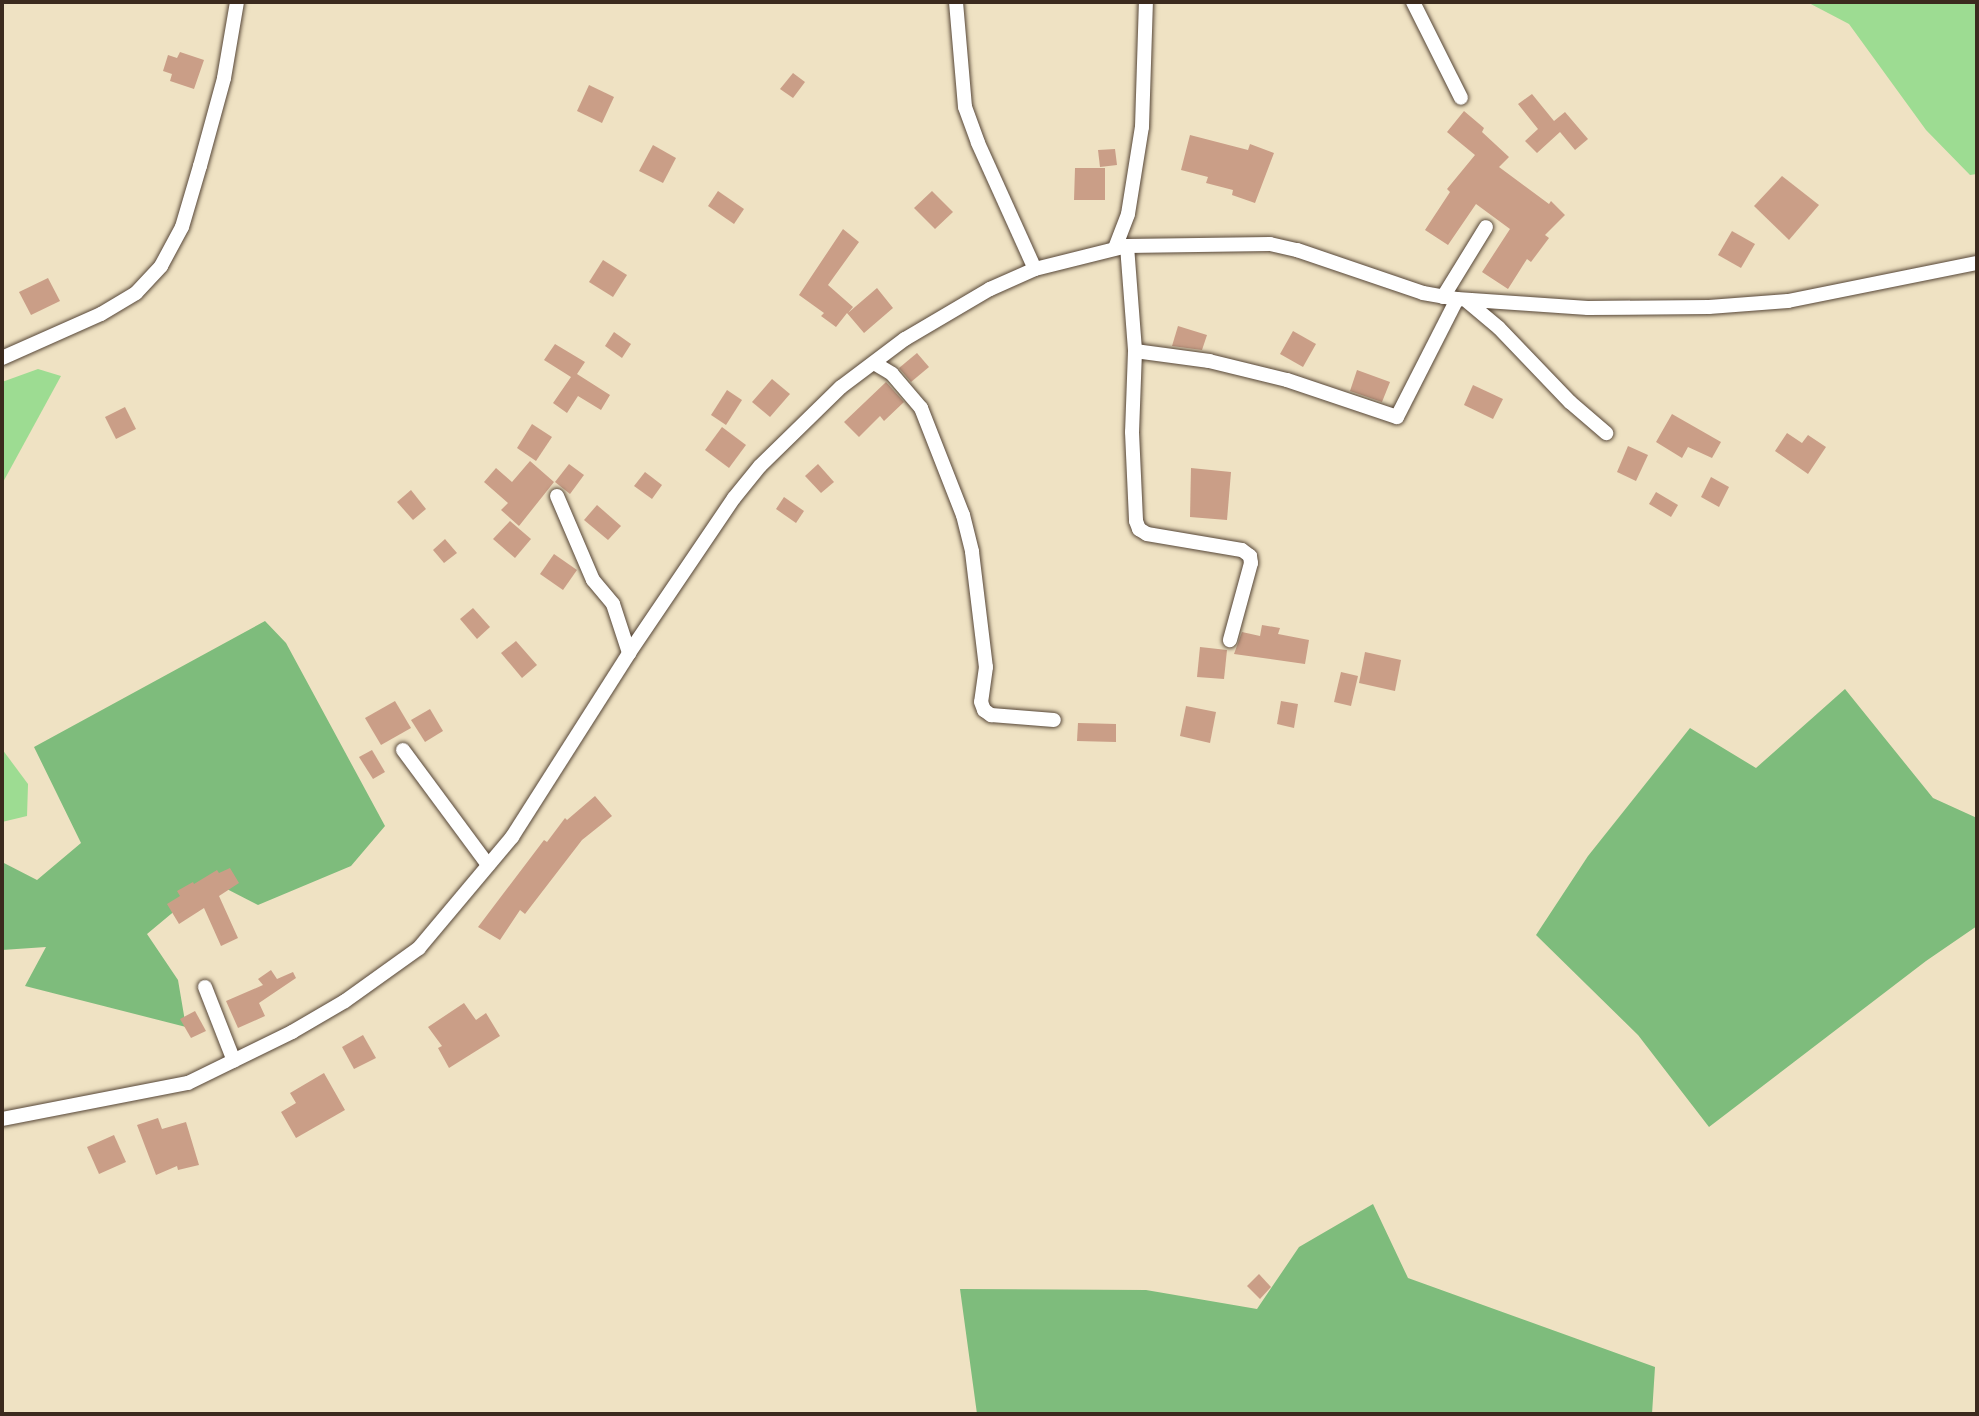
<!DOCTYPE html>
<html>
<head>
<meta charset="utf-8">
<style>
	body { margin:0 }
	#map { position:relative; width:1979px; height:1416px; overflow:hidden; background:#efe2c3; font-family:Mynerve,sans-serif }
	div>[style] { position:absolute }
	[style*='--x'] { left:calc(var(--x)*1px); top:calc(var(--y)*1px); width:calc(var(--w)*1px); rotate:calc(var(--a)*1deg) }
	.green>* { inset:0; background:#9ddc92 }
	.forest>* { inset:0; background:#7ebc7c }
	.building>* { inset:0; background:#ca9e87 }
	.roads { filter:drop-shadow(0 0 2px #564637) drop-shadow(0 0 2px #564637) }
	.street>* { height:14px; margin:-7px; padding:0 7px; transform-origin:7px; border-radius:7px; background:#fff }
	span { translate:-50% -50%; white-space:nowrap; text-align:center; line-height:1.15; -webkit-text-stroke:5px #fbf7ec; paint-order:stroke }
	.frame { position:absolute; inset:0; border:4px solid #3b2a1e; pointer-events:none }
</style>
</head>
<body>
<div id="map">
	<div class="green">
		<i style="clip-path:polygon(1807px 2px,1977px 2px,1977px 174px,1970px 175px,1926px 130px,1849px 24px)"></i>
		<i style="clip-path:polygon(38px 369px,61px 376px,2px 484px,2px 382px)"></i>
		<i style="clip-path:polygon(2px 749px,28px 784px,27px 816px,2px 822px)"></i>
	</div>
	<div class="forest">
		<i style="clip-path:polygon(265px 621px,286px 643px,385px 826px,351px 866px,258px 905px,221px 886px,183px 904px,147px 934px,178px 980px,186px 1027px,25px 986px,46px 947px,2px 950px,2px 862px,37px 880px,81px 843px,34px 747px)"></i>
		<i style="clip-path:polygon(1845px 689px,1933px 798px,1977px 818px,1977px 926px,1926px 961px,1709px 1127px,1638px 1035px,1536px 935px,1588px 856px,1690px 728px,1756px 768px)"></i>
		<i style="clip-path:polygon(1373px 1204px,1408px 1278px,1655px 1367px,1652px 1414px,977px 1414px,960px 1289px,1146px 1290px,1257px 1309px,1299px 1247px)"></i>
	</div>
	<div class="building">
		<i style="clip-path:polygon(180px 52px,204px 60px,194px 89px,170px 81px,172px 74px,163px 71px,168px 55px,177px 58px)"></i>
		<i style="clip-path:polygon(793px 73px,805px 82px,793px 98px,780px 89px)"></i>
		<i style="clip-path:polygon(589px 85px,614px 97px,602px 123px,577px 111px)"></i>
		<i style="clip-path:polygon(1532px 94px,1554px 121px,1565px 112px,1588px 139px,1575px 150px,1560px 132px,1537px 153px,1525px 141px,1538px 129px,1518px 104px)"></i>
		<i style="clip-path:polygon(1464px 111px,1484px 128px,1482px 132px,1509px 157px,1499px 167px,1549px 204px,1551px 201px,1565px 215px,1545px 235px,1549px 238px,1531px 262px,1527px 259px,1508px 289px,1482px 272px,1510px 229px,1476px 204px,1448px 245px,1425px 230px,1450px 192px,1447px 189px,1475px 155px,1447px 132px)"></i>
		<i style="clip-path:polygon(1190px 135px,1248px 150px,1250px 144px,1274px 153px,1255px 203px,1232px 195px,1233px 190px,1206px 183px,1208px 177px,1181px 170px)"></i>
		<i style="clip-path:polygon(653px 145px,676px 158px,663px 183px,639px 171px)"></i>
		<i style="clip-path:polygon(1115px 149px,1117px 165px,1100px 167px,1098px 150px)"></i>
		<i style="clip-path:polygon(1075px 168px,1105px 168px,1105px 200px,1074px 200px)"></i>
		<i style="clip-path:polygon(1782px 176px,1819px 205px,1789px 240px,1754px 206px)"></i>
		<i style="clip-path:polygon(718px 191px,744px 209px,734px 224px,708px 206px)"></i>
		<i style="clip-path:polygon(932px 191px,953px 212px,935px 229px,914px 208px)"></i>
		<i style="clip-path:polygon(843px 229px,859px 242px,828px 285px,853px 307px,848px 313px,877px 288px,893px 308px,864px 333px,847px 313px,836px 327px,821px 316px,824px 313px,799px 295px)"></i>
		<i style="clip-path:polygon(1732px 231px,1755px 244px,1741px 268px,1718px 255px)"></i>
		<i style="clip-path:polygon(603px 260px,627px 275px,613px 297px,589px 282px)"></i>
		<i style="clip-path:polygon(48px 278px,60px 301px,31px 315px,19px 292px)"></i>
		<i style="clip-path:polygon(1178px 326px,1207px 335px,1202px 350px,1172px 346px)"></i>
		<i style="clip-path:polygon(1293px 331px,1316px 344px,1303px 367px,1280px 354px)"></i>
		<i style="clip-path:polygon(614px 332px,631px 344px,622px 358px,605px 346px)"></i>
		<i style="clip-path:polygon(555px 344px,585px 362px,577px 374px,610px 395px,601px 410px,578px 396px,567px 413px,553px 403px,571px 377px,544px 360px)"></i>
		<i style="clip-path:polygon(917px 353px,929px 367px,911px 382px,899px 368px)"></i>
		<i style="clip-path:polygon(1357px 370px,1390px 382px,1382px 402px,1350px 391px)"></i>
		<i style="clip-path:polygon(772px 379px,790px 394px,770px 417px,752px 402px)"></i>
		<i style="clip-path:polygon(886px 382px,904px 402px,884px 421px,880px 416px,859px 437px,844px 422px)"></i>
		<i style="clip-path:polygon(1473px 385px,1503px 399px,1493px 419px,1464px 405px)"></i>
		<i style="clip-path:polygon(727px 390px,742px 400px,726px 425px,711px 415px)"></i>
		<i style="clip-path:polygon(125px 407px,136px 429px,116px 439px,105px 417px)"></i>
		<i style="clip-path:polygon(1672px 414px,1721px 442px,1712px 458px,1688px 447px,1682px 458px,1656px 442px)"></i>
		<i style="clip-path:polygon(532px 424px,552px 437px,536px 461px,517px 448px)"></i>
		<i style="clip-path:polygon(722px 427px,746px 445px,729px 468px,705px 450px)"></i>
		<i style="clip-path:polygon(1787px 433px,1802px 443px,1808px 435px,1826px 447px,1808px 474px,1775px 451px)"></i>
		<i style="clip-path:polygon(1628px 446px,1648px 455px,1636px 481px,1617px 472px)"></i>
		<i style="clip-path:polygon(530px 461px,554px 482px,519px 526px,501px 510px,508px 503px,484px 482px,496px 468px,512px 482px)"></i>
		<i style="clip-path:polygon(569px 464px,584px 475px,570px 494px,555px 482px)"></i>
		<i style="clip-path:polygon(818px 464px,834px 482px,821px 493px,805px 476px)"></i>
		<i style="clip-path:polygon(1191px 468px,1231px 472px,1227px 520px,1190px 517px)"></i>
		<i style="clip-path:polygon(645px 472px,662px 485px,652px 499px,634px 486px)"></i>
		<i style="clip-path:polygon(1711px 477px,1729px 487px,1719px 507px,1701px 497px)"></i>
		<i style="clip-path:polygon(411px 490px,426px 509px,413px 520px,397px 502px)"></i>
		<i style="clip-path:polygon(1656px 492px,1678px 505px,1671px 517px,1649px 504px)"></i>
		<i style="clip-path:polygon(784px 497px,804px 511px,796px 523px,776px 509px)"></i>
		<i style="clip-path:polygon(597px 505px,621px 526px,608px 540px,584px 520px)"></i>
		<i style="clip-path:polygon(510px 521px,531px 539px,515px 558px,493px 539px)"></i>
		<i style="clip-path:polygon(445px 539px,457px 553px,444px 563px,433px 550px)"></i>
		<i style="clip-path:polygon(554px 554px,577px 570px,563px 590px,540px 574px)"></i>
		<i style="clip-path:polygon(473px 608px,490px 627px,477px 639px,460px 619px)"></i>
		<i style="clip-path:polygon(1262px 625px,1280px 628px,1278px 634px,1309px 640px,1305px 664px,1234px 654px,1242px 632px,1260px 636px)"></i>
		<i style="clip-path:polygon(516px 641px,537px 665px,522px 678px,501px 653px)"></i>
		<i style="clip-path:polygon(1200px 647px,1227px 650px,1224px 679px,1197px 677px)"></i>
		<i style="clip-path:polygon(1365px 652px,1401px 660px,1395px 691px,1359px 683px)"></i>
		<i style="clip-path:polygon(1341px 672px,1358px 676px,1351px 706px,1334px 702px)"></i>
		<i style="clip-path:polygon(395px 701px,411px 728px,381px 745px,365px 718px)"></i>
		<i style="clip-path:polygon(1281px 701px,1298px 704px,1294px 728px,1277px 724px)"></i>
		<i style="clip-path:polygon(1186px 706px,1216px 712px,1210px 743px,1180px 736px)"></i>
		<i style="clip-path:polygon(430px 709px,443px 731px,425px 742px,411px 720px)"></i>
		<i style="clip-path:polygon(1078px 723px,1116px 724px,1116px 742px,1077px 741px)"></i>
		<i style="clip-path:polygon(372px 750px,385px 772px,373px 779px,359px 757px)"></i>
		<i style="clip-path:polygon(595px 796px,612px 816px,582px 840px,525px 914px,520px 910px,500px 940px,478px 927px,544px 840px,547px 842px,565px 818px,567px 820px)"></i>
		<i style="clip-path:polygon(230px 868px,239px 883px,219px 896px,238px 938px,221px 946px,204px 908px,179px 924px,167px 904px,180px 896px,177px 891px,193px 882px,194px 884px,217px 870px,219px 873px)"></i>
		<i style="clip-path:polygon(271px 970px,277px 979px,293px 972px,296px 978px,259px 1003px,265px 1016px,238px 1028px,226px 1001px,263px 985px,258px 979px)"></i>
		<i style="clip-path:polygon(464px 1003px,476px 1020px,486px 1013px,500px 1036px,449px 1068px,438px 1048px,442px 1046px,428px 1027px)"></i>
		<i style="clip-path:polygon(195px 1011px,206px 1031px,191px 1038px,180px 1019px)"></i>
		<i style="clip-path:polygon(363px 1035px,376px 1058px,354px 1069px,342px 1047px)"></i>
		<i style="clip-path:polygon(324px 1073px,345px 1110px,296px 1138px,281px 1112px,296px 1103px,290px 1093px)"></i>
		<i style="clip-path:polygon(158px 1118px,162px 1129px,186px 1122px,199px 1165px,178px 1170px,177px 1166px,156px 1175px,137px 1125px)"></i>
		<i style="clip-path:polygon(114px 1135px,126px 1162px,99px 1174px,87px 1147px)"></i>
		<i style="clip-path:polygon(1259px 1274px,1271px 1287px,1260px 1299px,1247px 1286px)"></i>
	</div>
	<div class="roads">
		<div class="street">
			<i style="--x:956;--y:2;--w:105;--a:85.1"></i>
			<i style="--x:965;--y:107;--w:38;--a:70"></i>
			<i style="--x:978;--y:143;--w:138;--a:65.7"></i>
			<i style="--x:1413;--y:2;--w:107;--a:63.4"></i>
			<i style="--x:1127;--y:246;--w:105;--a:85.6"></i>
			<i style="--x:1135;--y:351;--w:81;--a:92.1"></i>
			<i style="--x:1132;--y:432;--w:89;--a:87.4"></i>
			<i style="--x:1136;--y:521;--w:9;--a:69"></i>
			<i style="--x:1139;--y:529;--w:9;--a:32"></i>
			<i style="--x:1147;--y:534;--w:96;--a:9.6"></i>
			<i style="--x:1242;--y:550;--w:10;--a:37"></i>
			<i style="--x:1250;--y:556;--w:7;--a:82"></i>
			<i style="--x:1251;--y:563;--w:80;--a:105.3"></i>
			<i style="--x:1115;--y:248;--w:36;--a:-69"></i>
			<i style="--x:1128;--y:214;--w:88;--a:-80.9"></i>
			<i style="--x:1142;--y:127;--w:125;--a:-88.2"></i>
			<i style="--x:1443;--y:297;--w:82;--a:-58.4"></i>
			<i style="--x:1468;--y:302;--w:40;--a:40"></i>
			<i style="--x:1499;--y:328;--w:103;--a:46.2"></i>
			<i style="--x:1570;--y:402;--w:48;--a:40.7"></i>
			<i style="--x:1135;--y:351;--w:75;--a:7.7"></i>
			<i style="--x:1209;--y:361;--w:80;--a:13.7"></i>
			<i style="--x:1287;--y:380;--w:116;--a:18.6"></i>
			<i style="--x:1397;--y:417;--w:132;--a:-63"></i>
			<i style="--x:2;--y:358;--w:108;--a:-24"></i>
			<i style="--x:101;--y:314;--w:41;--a:-31"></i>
			<i style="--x:136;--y:293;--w:37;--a:-47"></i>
			<i style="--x:161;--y:266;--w:44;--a:-61.7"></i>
			<i style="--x:182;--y:227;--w:64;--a:-73.6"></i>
			<i style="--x:200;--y:166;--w:91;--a:-74.7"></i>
			<i style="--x:224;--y:78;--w:77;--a:-80.3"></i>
			<i style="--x:874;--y:363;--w:21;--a:31"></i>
			<i style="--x:892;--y:374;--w:45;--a:49.5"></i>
			<i style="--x:921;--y:408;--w:115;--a:68.6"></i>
			<i style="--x:963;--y:515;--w:38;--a:76"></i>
			<i style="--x:972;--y:552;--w:116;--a:83.1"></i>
			<i style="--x:986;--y:667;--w:35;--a:98"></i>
			<i style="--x:981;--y:702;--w:9;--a:69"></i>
			<i style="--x:984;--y:710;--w:9;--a:36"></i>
			<i style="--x:991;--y:715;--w:63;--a:4.5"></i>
			<i style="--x:557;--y:496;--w:91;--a:66.8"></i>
			<i style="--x:593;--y:580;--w:31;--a:50"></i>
			<i style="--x:613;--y:604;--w:52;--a:71.9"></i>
			<i style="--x:403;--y:750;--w:143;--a:53.5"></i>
			<i style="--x:205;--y:987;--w:79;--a:68.6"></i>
			<i style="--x:2;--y:1119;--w:189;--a:-11"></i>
			<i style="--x:188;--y:1083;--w:116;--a:-26.1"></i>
			<i style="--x:292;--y:1032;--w:61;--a:-30.3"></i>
			<i style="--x:345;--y:1001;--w:91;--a:-35.6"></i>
			<i style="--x:419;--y:948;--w:145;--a:-50"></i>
			<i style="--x:512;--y:837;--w:218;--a:-57.5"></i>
			<i style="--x:629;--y:653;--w:187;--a:-55.9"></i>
			<i style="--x:734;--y:498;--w:41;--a:-50.9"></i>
			<i style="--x:760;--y:466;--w:113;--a:-44.3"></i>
			<i style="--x:841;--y:387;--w:80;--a:-36.9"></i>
			<i style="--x:905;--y:339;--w:99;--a:-30.5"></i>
			<i style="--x:990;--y:289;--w:49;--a:-24"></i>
			<i style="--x:1035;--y:269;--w:95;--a:-14"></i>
			<i style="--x:1127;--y:246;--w:143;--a:-0.8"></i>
			<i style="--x:1270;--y:244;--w:28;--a:13"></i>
			<i style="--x:1297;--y:250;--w:133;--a:18.8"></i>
			<i style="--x:1423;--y:293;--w:35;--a:10"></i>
			<i style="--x:1457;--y:299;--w:131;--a:3.9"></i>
			<i style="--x:1588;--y:308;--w:121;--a:-0.5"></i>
			<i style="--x:1709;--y:307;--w:79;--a:-4.3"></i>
			<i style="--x:1788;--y:301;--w:193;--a:-11.4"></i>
		</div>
	</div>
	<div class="frame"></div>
</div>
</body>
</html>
